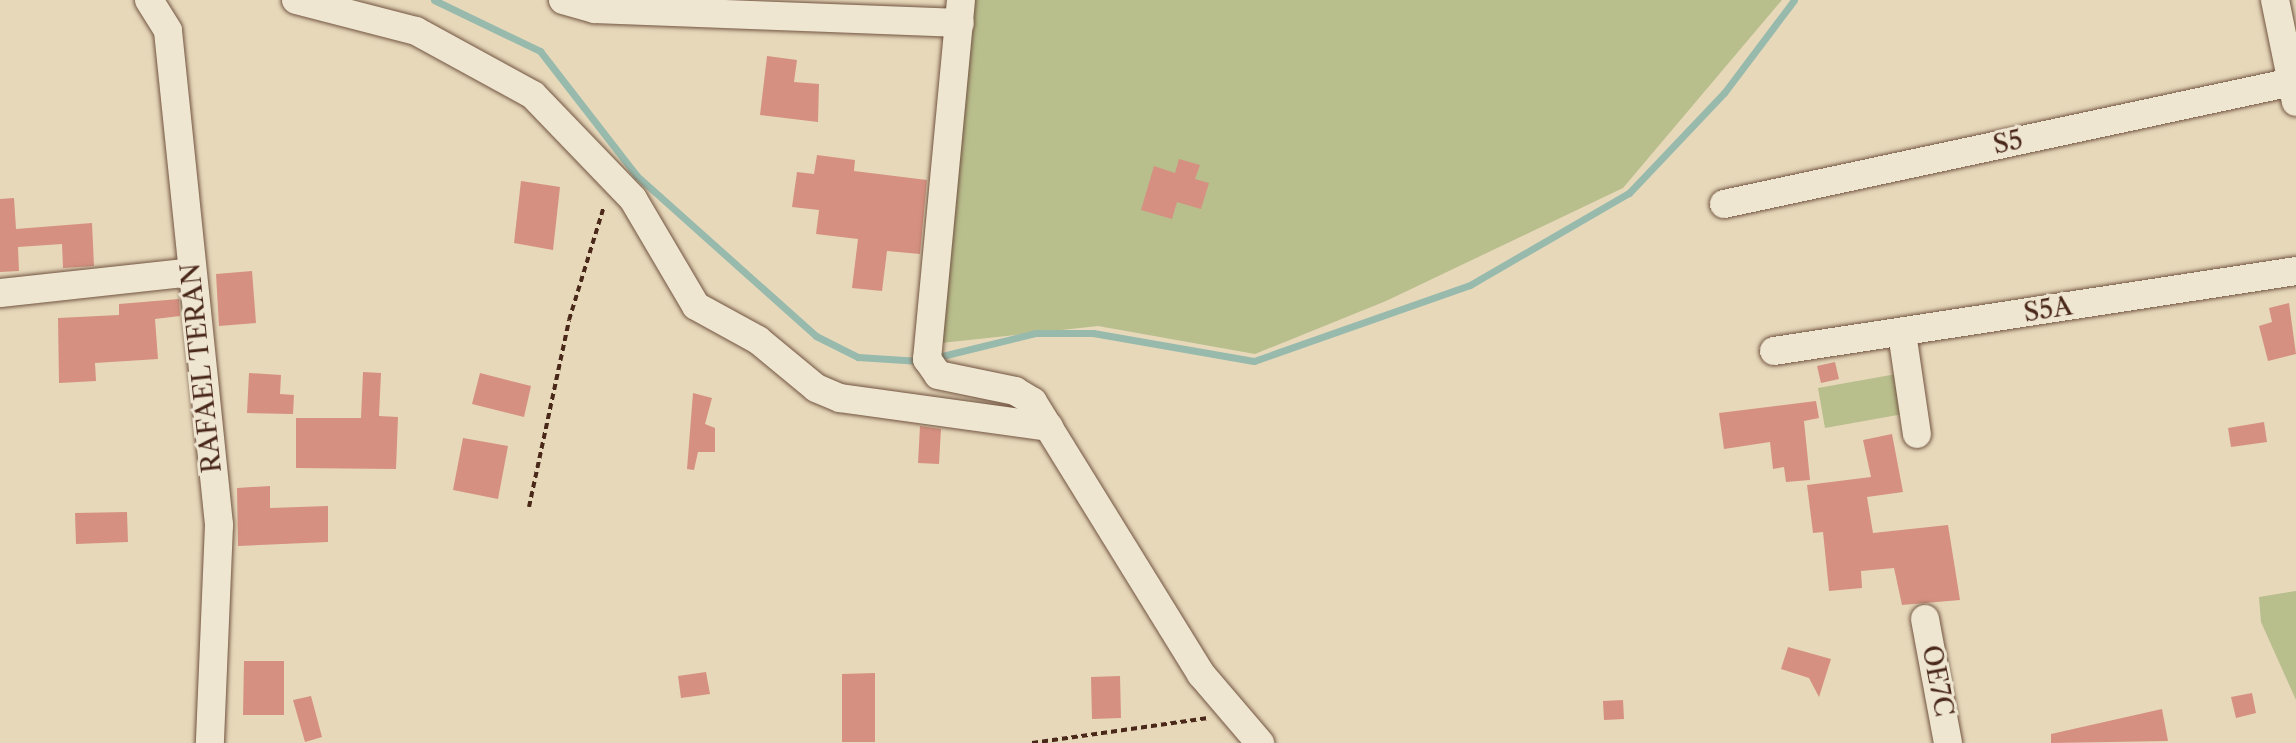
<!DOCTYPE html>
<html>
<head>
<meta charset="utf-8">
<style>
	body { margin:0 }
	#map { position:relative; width:2296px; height:743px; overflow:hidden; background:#e7d8ba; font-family:"Libre Caslon Text",serif }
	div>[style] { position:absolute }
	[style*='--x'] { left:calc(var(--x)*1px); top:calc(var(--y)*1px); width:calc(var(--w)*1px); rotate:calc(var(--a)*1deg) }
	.green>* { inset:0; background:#b9be8d }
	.stream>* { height:7px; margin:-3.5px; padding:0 3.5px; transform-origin:3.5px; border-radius:3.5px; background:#97baad }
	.building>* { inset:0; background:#d59081 }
	.path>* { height:4px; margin-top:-2px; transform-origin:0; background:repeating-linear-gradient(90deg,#4a2819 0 6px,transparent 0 10px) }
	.roads { filter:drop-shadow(0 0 2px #715441) drop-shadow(0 0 2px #715441) }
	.minor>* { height:28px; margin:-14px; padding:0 14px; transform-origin:14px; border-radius:14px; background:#efe6d2 }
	span { translate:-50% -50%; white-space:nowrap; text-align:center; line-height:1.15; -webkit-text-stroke:6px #efe6d2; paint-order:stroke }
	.street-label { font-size:26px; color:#4a2819 }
</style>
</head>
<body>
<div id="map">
	<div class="green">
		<i style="clip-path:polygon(970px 0,1782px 0,1623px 188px,1386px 301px,1255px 354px,1098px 326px,941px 343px)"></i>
		<i style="clip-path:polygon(1902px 373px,1909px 413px,1825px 428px,1818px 388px)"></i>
		<i style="clip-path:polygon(2296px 591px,2296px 700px,2261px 622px,2259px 597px)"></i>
	</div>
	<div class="stream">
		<i style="--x:434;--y:0;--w:118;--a:25.7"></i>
		<i style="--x:540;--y:51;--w:158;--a:52.2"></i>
		<i style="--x:637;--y:176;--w:240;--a:41.8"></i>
		<i style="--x:816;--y:336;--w:47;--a:26.6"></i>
		<i style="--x:858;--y:357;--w:62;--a:3.7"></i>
		<i style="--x:934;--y:358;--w:105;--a:-13.8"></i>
		<i style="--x:1036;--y:333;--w:57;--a:0"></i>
		<i style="--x:1093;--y:333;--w:163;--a:9.9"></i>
		<i style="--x:1254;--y:361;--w:229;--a:-19.4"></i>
		<i style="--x:1470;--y:285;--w:184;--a:-30.1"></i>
		<i style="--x:1629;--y:193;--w:138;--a:-46.5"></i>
		<i style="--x:1724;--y:93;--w:116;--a:-53"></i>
	</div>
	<div class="building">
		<i style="clip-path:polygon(767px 56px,797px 60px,794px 82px,819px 84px,818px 122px,760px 115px)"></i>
		<i style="clip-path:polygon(817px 155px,855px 160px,854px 171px,927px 180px,920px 254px,887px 251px,882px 291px,852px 288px,858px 239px,816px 234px,819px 210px,792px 207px,797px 172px,814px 174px)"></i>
		<i style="clip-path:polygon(1179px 159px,1200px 165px,1195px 179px,1209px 183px,1201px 209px,1177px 202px,1172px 219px,1141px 210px,1154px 166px,1175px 173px)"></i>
		<i style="clip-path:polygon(521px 181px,560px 187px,553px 250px,514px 243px)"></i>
		<i style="clip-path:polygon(14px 198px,16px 229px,92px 223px,94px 266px,63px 268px,62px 244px,18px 247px,19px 271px,0 272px,0 199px)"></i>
		<i style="clip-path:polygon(252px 271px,256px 323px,219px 326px,216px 274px)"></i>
		<i style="clip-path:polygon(179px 299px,180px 316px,155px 319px,158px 359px,95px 363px,96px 381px,59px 383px,58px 318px,119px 315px,119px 304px)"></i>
		<i style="clip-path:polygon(2289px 303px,2296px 354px,2268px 361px,2259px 326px,2272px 322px,2269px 308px)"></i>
		<i style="clip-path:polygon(1835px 362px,1839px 379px,1821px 383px,1817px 366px)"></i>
		<i style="clip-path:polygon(363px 372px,381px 373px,379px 416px,398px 417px,396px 469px,296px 468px,296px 418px,361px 418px)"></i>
		<i style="clip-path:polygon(249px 373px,281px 375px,280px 394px,294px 395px,293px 414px,247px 413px)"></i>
		<i style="clip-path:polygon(480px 373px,531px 386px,524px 417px,472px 404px)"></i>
		<i style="clip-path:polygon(693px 393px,712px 398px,705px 424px,715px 428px,715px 452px,698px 452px,694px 470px,687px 469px)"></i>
		<i style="clip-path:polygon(1816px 401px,1819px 418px,1804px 421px,1810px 480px,1786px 482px,1784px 467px,1773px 469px,1770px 442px,1724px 449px,1719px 413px)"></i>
		<i style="clip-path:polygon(2264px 422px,2267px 442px,2231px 447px,2228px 428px)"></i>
		<i style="clip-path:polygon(920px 426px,941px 429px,939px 464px,918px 463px)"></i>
		<i style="clip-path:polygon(1892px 434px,1903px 492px,1867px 497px,1873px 533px,1948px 525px,1960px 600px,1902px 605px,1894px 568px,1861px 571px,1862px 588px,1829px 591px,1823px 532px,1813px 533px,1807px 485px,1871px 477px,1863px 440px)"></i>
		<i style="clip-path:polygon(463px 438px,508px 446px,498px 499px,453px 490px)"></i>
		<i style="clip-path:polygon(270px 486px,270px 508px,328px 506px,328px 542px,238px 546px,237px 488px)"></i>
		<i style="clip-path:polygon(127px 512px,128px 542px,76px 544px,75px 513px)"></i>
		<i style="clip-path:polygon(1788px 647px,1831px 659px,1819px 697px,1809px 678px,1781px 669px)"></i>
		<i style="clip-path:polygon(244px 661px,284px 661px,284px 715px,243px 715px)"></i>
		<i style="clip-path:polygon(706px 672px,710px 694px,681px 698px,678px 676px)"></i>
		<i style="clip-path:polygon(875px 673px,875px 742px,842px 742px,842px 674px)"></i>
		<i style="clip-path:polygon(1120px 676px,1121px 718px,1092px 719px,1091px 677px)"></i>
		<i style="clip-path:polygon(2252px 693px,2256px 713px,2236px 718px,2231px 697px)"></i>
		<i style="clip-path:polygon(311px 696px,322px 737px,305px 742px,293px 700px)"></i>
		<i style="clip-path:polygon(1623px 700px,1624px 719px,1604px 720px,1603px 701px)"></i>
		<i style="clip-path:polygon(2162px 709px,2168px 741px,2051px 743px,2051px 734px)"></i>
	</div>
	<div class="path">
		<i style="--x:529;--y:507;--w:191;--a:-77.9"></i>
		<i style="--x:569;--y:320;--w:119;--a:-72.9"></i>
		<i style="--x:1032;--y:743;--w:178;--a:-8.1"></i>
	</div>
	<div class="roads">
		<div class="minor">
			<i style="--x:149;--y:0;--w:36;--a:58"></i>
			<i style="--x:168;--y:31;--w:497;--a:84.1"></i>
			<i style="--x:219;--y:525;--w:218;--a:92.4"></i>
			<i style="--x:296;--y:0;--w:124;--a:14.5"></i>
			<i style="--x:416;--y:31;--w:133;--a:28.7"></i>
			<i style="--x:533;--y:95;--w:144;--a:46.1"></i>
			<i style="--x:633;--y:199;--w:124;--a:59.5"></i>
			<i style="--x:696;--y:306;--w:71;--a:28.7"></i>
			<i style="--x:758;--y:340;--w:75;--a:39.6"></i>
			<i style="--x:816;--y:388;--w:26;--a:23"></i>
			<i style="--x:840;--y:398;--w:211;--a:7.9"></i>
			<i style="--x:563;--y:0;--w:33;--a:16"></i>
			<i style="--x:595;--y:9;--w:365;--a:2.2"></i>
			<i style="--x:961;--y:0;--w:361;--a:95.4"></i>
			<i style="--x:927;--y:359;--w:19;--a:55"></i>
			<i style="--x:938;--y:375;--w:79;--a:11.7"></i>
			<i style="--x:1015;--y:391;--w:21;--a:31"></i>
			<i style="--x:1033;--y:402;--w:320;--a:58.3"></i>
			<i style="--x:1201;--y:674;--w:91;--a:49.5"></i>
			<i style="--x:2275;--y:0;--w:104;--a:78.4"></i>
			<i style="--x:1724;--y:204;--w:581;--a:-12.12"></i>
			<i style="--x:0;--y:293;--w:193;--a:-6.2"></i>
			<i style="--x:1902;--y:333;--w:102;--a:81.6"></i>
			<i style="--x:1774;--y:351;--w:528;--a:-8.71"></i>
			<i style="--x:1925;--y:619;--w:126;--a:79.5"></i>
		</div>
	</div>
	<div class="street-label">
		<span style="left:2008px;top:143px;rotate:-12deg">S5</span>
		<span style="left:2048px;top:310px;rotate:-9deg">S5A</span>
		<span style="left:202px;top:368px;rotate:-96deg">RAFAEL TERAN</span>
		<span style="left:1937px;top:681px;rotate:79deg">OE7C</span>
	</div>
</div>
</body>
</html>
